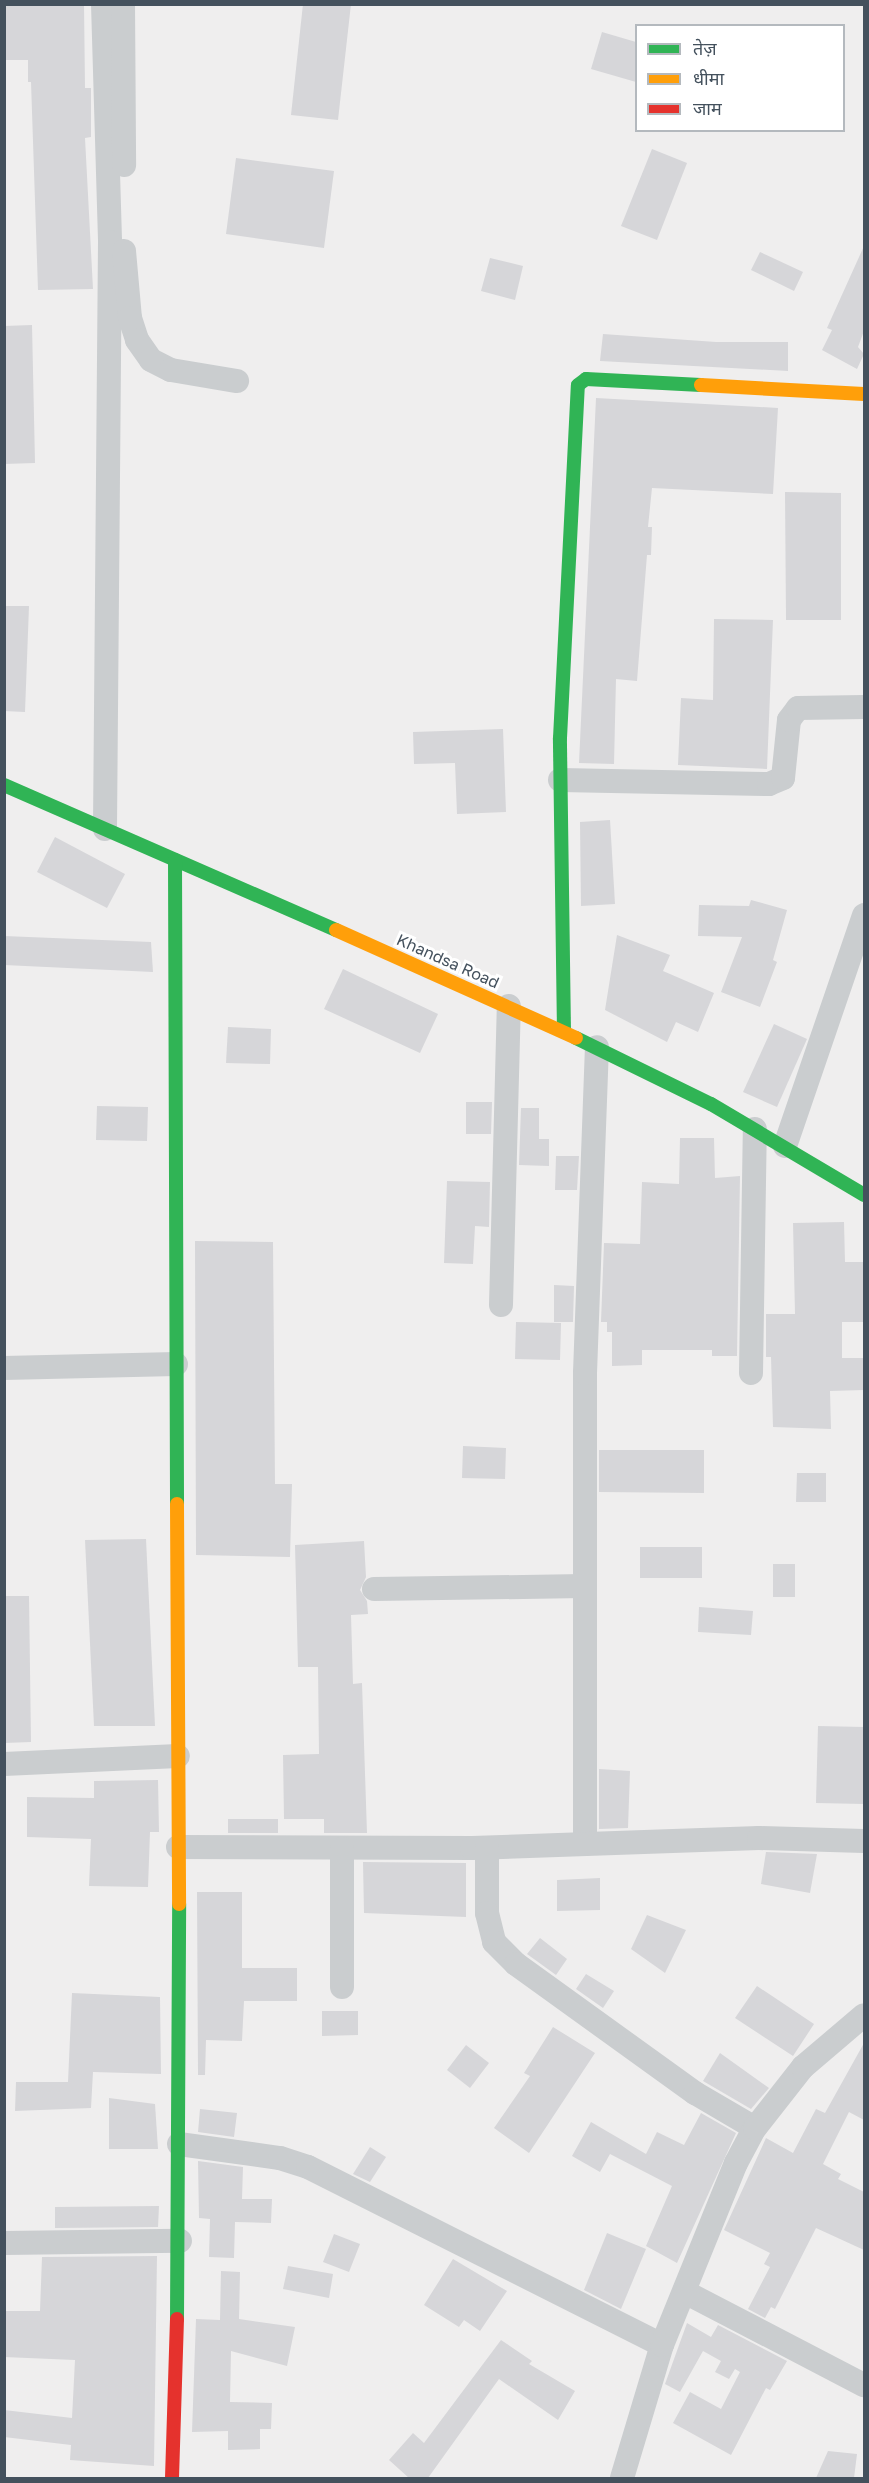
<!DOCTYPE html>
<html>
<head>
<meta charset="utf-8">
<style>
	body { margin:0 }
	#map { position:relative; width:869px; height:2483px; overflow:hidden; background:#efeeee; font-family:"Golos Text","Noto Sans Devanagari",sans-serif }
	div>[style] { position:absolute }
	[style*='--x'] { left:calc(var(--x)*1px); top:calc(var(--y)*1px); width:calc(var(--w)*1px); rotate:calc(var(--a)*1deg) }
	.building>* { inset:0; background:#d6d6d9 }
	.street>* { height:24px; margin:-12px; padding:0 12px; transform-origin:12px; border-radius:12px; background:#cacdcf }
	.fast>* { height:14px; margin:-7px; padding:0 7px; transform-origin:7px; border-radius:7px; background:#30b455 }
	.slow>* { height:14px; margin:-7px; padding:0 7px; transform-origin:7px; border-radius:7px; background:#ff9f0a }
	.jam>* { height:14px; margin:-7px; padding:0 7px; transform-origin:7px; border-radius:7px; background:#e5322d }
	span { translate:-50% -50%; white-space:nowrap; text-align:center; line-height:1.15; -webkit-text-stroke:6px #fff; paint-order:stroke }
	.street-label { font-size:16px; color:#44515d }
	.frame { position:absolute; inset:0; border:6px solid #44515d; pointer-events:none }
	.legend { position:absolute; left:635px; top:24px; width:210px; height:108px; box-sizing:border-box; background:#fff; border:2px solid #b4b9be; margin:0; padding:8px 10px; list-style:none; font-size:18px; color:#44515d }
	.legend li { display:flex; align-items:center; gap:12px; height:30px }
	.legend b { width:30px; border:2px solid #b4b9be }
</style>
</head>
<body>
<div id="map">
	<div class="building">
		<i style="clip-path:polygon(4px 4px,84px 4px,85px 88px,91px 88px,91px 137px,85px 138px,93px 289px,38px 290px,31px 82px,28px 82px,28px 60px,4px 60px)"></i>
		<i style="clip-path:polygon(303px 4px,351px 4px,338px 120px,291px 115px)"></i>
		<i style="clip-path:polygon(602px 32px,636px 42px,636px 82px,591px 69px)"></i>
		<i style="clip-path:polygon(652px 149px,687px 163px,657px 240px,621px 226px)"></i>
		<i style="clip-path:polygon(236px 158px,334px 171px,324px 248px,226px 234px)"></i>
		<i style="clip-path:polygon(864px 246px,864px 331px,858px 347px,864px 354px,857px 369px,822px 350px,832px 330px,827px 328px)"></i>
		<i style="clip-path:polygon(760px 252px,803px 272px,794px 291px,751px 270px)"></i>
		<i style="clip-path:polygon(490px 258px,523px 266px,515px 300px,481px 291px)"></i>
		<i style="clip-path:polygon(32px 325px,35px 463px,4px 464px,4px 326px)"></i>
		<i style="clip-path:polygon(603px 334px,716px 342px,788px 342px,788px 371px,600px 361px)"></i>
		<i style="clip-path:polygon(596px 398px,778px 408px,773px 494px,652px 488px,648px 527px,652px 527px,651px 555px,647px 555px,637px 681px,616px 679px,614px 764px,579px 763px)"></i>
		<i style="clip-path:polygon(785px 492px,841px 493px,841px 620px,786px 620px)"></i>
		<i style="clip-path:polygon(4px 606px,29px 606px,25px 712px,4px 711px)"></i>
		<i style="clip-path:polygon(714px 619px,773px 620px,767px 769px,678px 765px,681px 698px,713px 700px)"></i>
		<i style="clip-path:polygon(503px 729px,506px 812px,457px 814px,455px 763px,414px 764px,413px 732px)"></i>
		<i style="clip-path:polygon(610px 820px,615px 904px,581px 906px,580px 822px)"></i>
		<i style="clip-path:polygon(55px 837px,125px 874px,107px 908px,37px 872px)"></i>
		<i style="clip-path:polygon(751px 900px,787px 910px,773px 960px,777px 962px,760px 1007px,721px 992px,742px 937px,698px 936px,699px 905px,749px 906px)"></i>
		<i style="clip-path:polygon(617px 935px,670px 955px,663px 971px,714px 993px,698px 1032px,676px 1022px,667px 1042px,605px 1010px)"></i>
		<i style="clip-path:polygon(4px 936px,151px 942px,153px 972px,4px 965px)"></i>
		<i style="clip-path:polygon(343px 969px,438px 1014px,420px 1053px,324px 1009px)"></i>
		<i style="clip-path:polygon(774px 1024px,807px 1039px,777px 1107px,743px 1092px)"></i>
		<i style="clip-path:polygon(228px 1027px,271px 1029px,270px 1064px,226px 1063px)"></i>
		<i style="clip-path:polygon(466px 1102px,492px 1102px,491px 1134px,466px 1134px)"></i>
		<i style="clip-path:polygon(97px 1106px,148px 1107px,147px 1141px,96px 1140px)"></i>
		<i style="clip-path:polygon(521px 1108px,539px 1108px,539px 1139px,549px 1139px,549px 1166px,519px 1165px)"></i>
		<i style="clip-path:polygon(680px 1138px,714px 1138px,715px 1178px,740px 1176px,737px 1356px,712px 1356px,712px 1350px,642px 1350px,642px 1365px,612px 1366px,612px 1332px,607px 1332px,607px 1322px,601px 1322px,604px 1243px,640px 1244px,642px 1182px,679px 1184px)"></i>
		<i style="clip-path:polygon(556px 1156px,579px 1156px,577px 1190px,555px 1190px)"></i>
		<i style="clip-path:polygon(447px 1181px,490px 1182px,489px 1227px,475px 1226px,473px 1264px,444px 1263px)"></i>
		<i style="clip-path:polygon(844px 1222px,845px 1262px,864px 1262px,864px 1322px,842px 1322px,842px 1358px,864px 1358px,864px 1390px,830px 1391px,831px 1429px,773px 1427px,771px 1357px,766px 1357px,766px 1314px,795px 1314px,793px 1223px)"></i>
		<i style="clip-path:polygon(195px 1241px,273px 1242px,275px 1484px,292px 1484px,290px 1557px,196px 1555px)"></i>
		<i style="clip-path:polygon(554px 1285px,574px 1286px,573px 1322px,554px 1322px)"></i>
		<i style="clip-path:polygon(516px 1322px,561px 1323px,560px 1360px,515px 1359px)"></i>
		<i style="clip-path:polygon(463px 1446px,506px 1448px,505px 1479px,462px 1478px)"></i>
		<i style="clip-path:polygon(599px 1450px,704px 1450px,704px 1493px,599px 1492px)"></i>
		<i style="clip-path:polygon(797px 1473px,826px 1473px,826px 1502px,796px 1502px)"></i>
		<i style="clip-path:polygon(146px 1539px,155px 1726px,94px 1726px,85px 1540px)"></i>
		<i style="clip-path:polygon(364px 1541px,366px 1577px,360px 1590px,367px 1601px,368px 1614px,351px 1615px,353px 1684px,362px 1683px,367px 1833px,324px 1833px,324px 1819px,284px 1819px,283px 1755px,319px 1754px,318px 1667px,298px 1667px,295px 1545px)"></i>
		<i style="clip-path:polygon(640px 1547px,702px 1547px,702px 1578px,640px 1578px)"></i>
		<i style="clip-path:polygon(773px 1564px,795px 1564px,795px 1597px,773px 1597px)"></i>
		<i style="clip-path:polygon(4px 1596px,29px 1596px,31px 1742px,4px 1743px)"></i>
		<i style="clip-path:polygon(699px 1607px,753px 1611px,751px 1635px,698px 1632px)"></i>
		<i style="clip-path:polygon(818px 1726px,864px 1727px,864px 1804px,816px 1803px)"></i>
		<i style="clip-path:polygon(599px 1769px,630px 1771px,628px 1828px,599px 1829px)"></i>
		<i style="clip-path:polygon(158px 1780px,159px 1832px,150px 1832px,148px 1887px,89px 1886px,91px 1839px,27px 1837px,27px 1797px,94px 1798px,94px 1781px)"></i>
		<i style="clip-path:polygon(228px 1819px,278px 1819px,278px 1833px,228px 1833px)"></i>
		<i style="clip-path:polygon(766px 1852px,817px 1854px,810px 1893px,761px 1884px)"></i>
		<i style="clip-path:polygon(363px 1862px,466px 1863px,466px 1917px,364px 1913px)"></i>
		<i style="clip-path:polygon(600px 1878px,600px 1910px,557px 1911px,557px 1880px)"></i>
		<i style="clip-path:polygon(197px 1892px,242px 1892px,242px 1968px,297px 1968px,297px 2001px,244px 2001px,242px 2041px,206px 2040px,205px 2075px,198px 2075px)"></i>
		<i style="clip-path:polygon(647px 1915px,686px 1930px,665px 1973px,631px 1949px)"></i>
		<i style="clip-path:polygon(540px 1938px,567px 1959px,556px 1975px,527px 1954px)"></i>
		<i style="clip-path:polygon(586px 1974px,614px 1991px,603px 2008px,576px 1989px)"></i>
		<i style="clip-path:polygon(757px 1986px,814px 2024px,793px 2056px,735px 2018px)"></i>
		<i style="clip-path:polygon(72px 1993px,160px 1997px,161px 2074px,93px 2072px,91px 2108px,15px 2111px,16px 2082px,68px 2082px)"></i>
		<i style="clip-path:polygon(322px 2011px,358px 2011px,358px 2035px,322px 2036px)"></i>
		<i style="clip-path:polygon(553px 2027px,595px 2053px,529px 2153px,494px 2128px,530px 2076px,524px 2073px)"></i>
		<i style="clip-path:polygon(864px 2043px,864px 2120px,849px 2112px,823px 2164px,841px 2174px,838px 2179px,864px 2192px,864px 2250px,816px 2228px,775px 2309px,771px 2307px,765px 2318px,748px 2309px,770px 2267px,764px 2264px,770px 2253px,724px 2230px,766px 2138px,793px 2153px,816px 2109px,825px 2113px)"></i>
		<i style="clip-path:polygon(466px 2045px,489px 2063px,470px 2088px,447px 2070px)"></i>
		<i style="clip-path:polygon(720px 2053px,769px 2088px,751px 2109px,703px 2081px)"></i>
		<i style="clip-path:polygon(109px 2098px,155px 2104px,158px 2149px,109px 2149px)"></i>
		<i style="clip-path:polygon(200px 2109px,237px 2113px,234px 2137px,198px 2132px)"></i>
		<i style="clip-path:polygon(701px 2113px,736px 2133px,677px 2263px,646px 2246px,672px 2186px,610px 2154px,600px 2172px,572px 2156px,591px 2122px,646px 2154px,657px 2132px,684px 2145px)"></i>
		<i style="clip-path:polygon(370px 2147px,386px 2157px,370px 2182px,353px 2174px)"></i>
		<i style="clip-path:polygon(198px 2161px,243px 2167px,242px 2199px,272px 2199px,271px 2223px,235px 2222px,234px 2258px,209px 2257px,210px 2219px,199px 2218px)"></i>
		<i style="clip-path:polygon(159px 2206px,158px 2227px,55px 2228px,55px 2207px)"></i>
		<i style="clip-path:polygon(607px 2233px,646px 2249px,621px 2309px,584px 2290px)"></i>
		<i style="clip-path:polygon(334px 2234px,360px 2244px,349px 2272px,323px 2262px)"></i>
		<i style="clip-path:polygon(157px 2256px,154px 2466px,70px 2460px,71px 2445px,4px 2437px,4px 2410px,72px 2418px,75px 2360px,4px 2357px,6px 2311px,40px 2311px,42px 2257px)"></i>
		<i style="clip-path:polygon(453px 2259px,507px 2291px,480px 2331px,464px 2320px,459px 2327px,424px 2305px)"></i>
		<i style="clip-path:polygon(288px 2266px,333px 2274px,329px 2298px,283px 2289px)"></i>
		<i style="clip-path:polygon(221px 2271px,240px 2272px,239px 2319px,295px 2327px,287px 2366px,231px 2351px,230px 2402px,272px 2403px,271px 2429px,260px 2429px,260px 2449px,228px 2450px,228px 2431px,192px 2432px,196px 2319px,220px 2320px)"></i>
		<i style="clip-path:polygon(687px 2323px,711px 2337px,718px 2325px,787px 2361px,770px 2390px,766px 2388px,731px 2455px,673px 2423px,690px 2392px,721px 2409px,740px 2372px,735px 2369px,729px 2379px,715px 2372px,721px 2361px,703px 2351px,680px 2392px,665px 2384px)"></i>
		<i style="clip-path:polygon(501px 2340px,532px 2361px,529px 2364px,575px 2391px,558px 2420px,499px 2379px,428px 2478px,409px 2478px,389px 2460px,413px 2433px,424px 2443px)"></i>
		<i style="clip-path:polygon(828px 2451px,857px 2454px,854px 2478px,816px 2478px)"></i>
	</div>
	<div class="street">
		<i style="--x:103;--y:4;--w:238;--a:88.3"></i>
		<i style="--x:110;--y:242;--w:587;--a:90.49"></i>
		<i style="--x:123;--y:4;--w:161;--a:89.6"></i>
		<i style="--x:124;--y:251;--w:67;--a:84.9"></i>
		<i style="--x:130;--y:318;--w:23;--a:72"></i>
		<i style="--x:137;--y:340;--w:24;--a:55"></i>
		<i style="--x:151;--y:360;--w:22;--a:27"></i>
		<i style="--x:171;--y:370;--w:67;--a:9.5"></i>
		<i style="--x:560;--y:780;--w:209;--a:1.1"></i>
		<i style="--x:769;--y:784;--w:15;--a:-23"></i>
		<i style="--x:783;--y:778;--w:58;--a:-84.1"></i>
		<i style="--x:789;--y:720;--w:15;--a:-53"></i>
		<i style="--x:798;--y:708;--w:66;--a:-0.9"></i>
		<i style="--x:785;--y:1146;--w:244;--a:-71.1"></i>
		<i style="--x:501;--y:1305;--w:299;--a:-88.5"></i>
		<i style="--x:4;--y:1368;--w:172;--a:-1.3"></i>
		<i style="--x:751;--y:1373;--w:244;--a:-89.1"></i>
		<i style="--x:374;--y:1589;--w:210;--a:-0.8"></i>
		<i style="--x:4;--y:1764;--w:174;--a:-2.6"></i>
		<i style="--x:585;--y:1844;--w:471;--a:-90"></i>
		<i style="--x:585;--y:1373;--w:326;--a:-87.9"></i>
		<i style="--x:178;--y:1847;--w:294;--a:0.2"></i>
		<i style="--x:472;--y:1848;--w:287;--a:-2"></i>
		<i style="--x:759;--y:1838;--w:105;--a:1.6"></i>
		<i style="--x:487;--y:1848;--w:65;--a:90"></i>
		<i style="--x:487;--y:1913;--w:30;--a:76"></i>
		<i style="--x:494;--y:1942;--w:31;--a:45"></i>
		<i style="--x:516;--y:1964;--w:221;--a:35.8"></i>
		<i style="--x:695;--y:2093;--w:69;--a:30.3"></i>
		<i style="--x:342;--y:1849;--w:138;--a:90"></i>
		<i style="--x:179;--y:2144;--w:102;--a:7.9"></i>
		<i style="--x:280;--y:2158;--w:29;--a:18"></i>
		<i style="--x:308;--y:2167;--w:396;--a:26.7"></i>
		<i style="--x:4;--y:2243;--w:176;--a:-0.7"></i>
		<i style="--x:685;--y:2292;--w:202;--a:27.5"></i>
		<i style="--x:622;--y:2478;--w:139;--a:-73.3"></i>
		<i style="--x:662;--y:2345;--w:196;--a:-67.9"></i>
		<i style="--x:736;--y:2163;--w:40;--a:-62"></i>
		<i style="--x:755;--y:2128;--w:78;--a:-51.8"></i>
		<i style="--x:803;--y:2067;--w:80;--a:-40.4"></i>
	</div>
	<div class="fast">
		<i style="--x:4;--y:785;--w:362;--a:23.6"></i>
		<i style="--x:175;--y:860;--w:644;--a:89.82"></i>
		<i style="--x:564;--y:1032;--w:294;--a:-90.8"></i>
		<i style="--x:560;--y:738;--w:353;--a:-87.1"></i>
		<i style="--x:578;--y:385;--w:10;--a:-37"></i>
		<i style="--x:586;--y:379;--w:115;--a:3"></i>
		<i style="--x:576;--y:1038;--w:150;--a:26.1"></i>
		<i style="--x:711;--y:1104;--w:178;--a:30.7"></i>
		<i style="--x:177;--y:2319;--w:415;--a:-89.7"></i>
	</div>
	<div class="slow">
		<i style="--x:701;--y:385;--w:163;--a:3.2"></i>
		<i style="--x:336;--y:930;--w:263;--a:24.2"></i>
		<i style="--x:177;--y:1504;--w:400;--a:89.7"></i>
	</div>
	<div class="jam">
		<i style="--x:172;--y:2478;--w:159;--a:-88.2"></i>
	</div>
	<div class="street-label">
		<span style="left:448px;top:961px;rotate:24deg">Khandsa Road</span>
	</div>
	<div class="frame"></div>
	<ul class="legend">
	<li><b style="height:8px;background:#30b455"></b>तेज़</li>
	<li><b style="height:8px;background:#ff9f0a"></b>धीमा</li>
	<li><b style="height:8px;background:#e5322d"></b>जाम</li>
	</ul>
</div>
</body>
</html>
